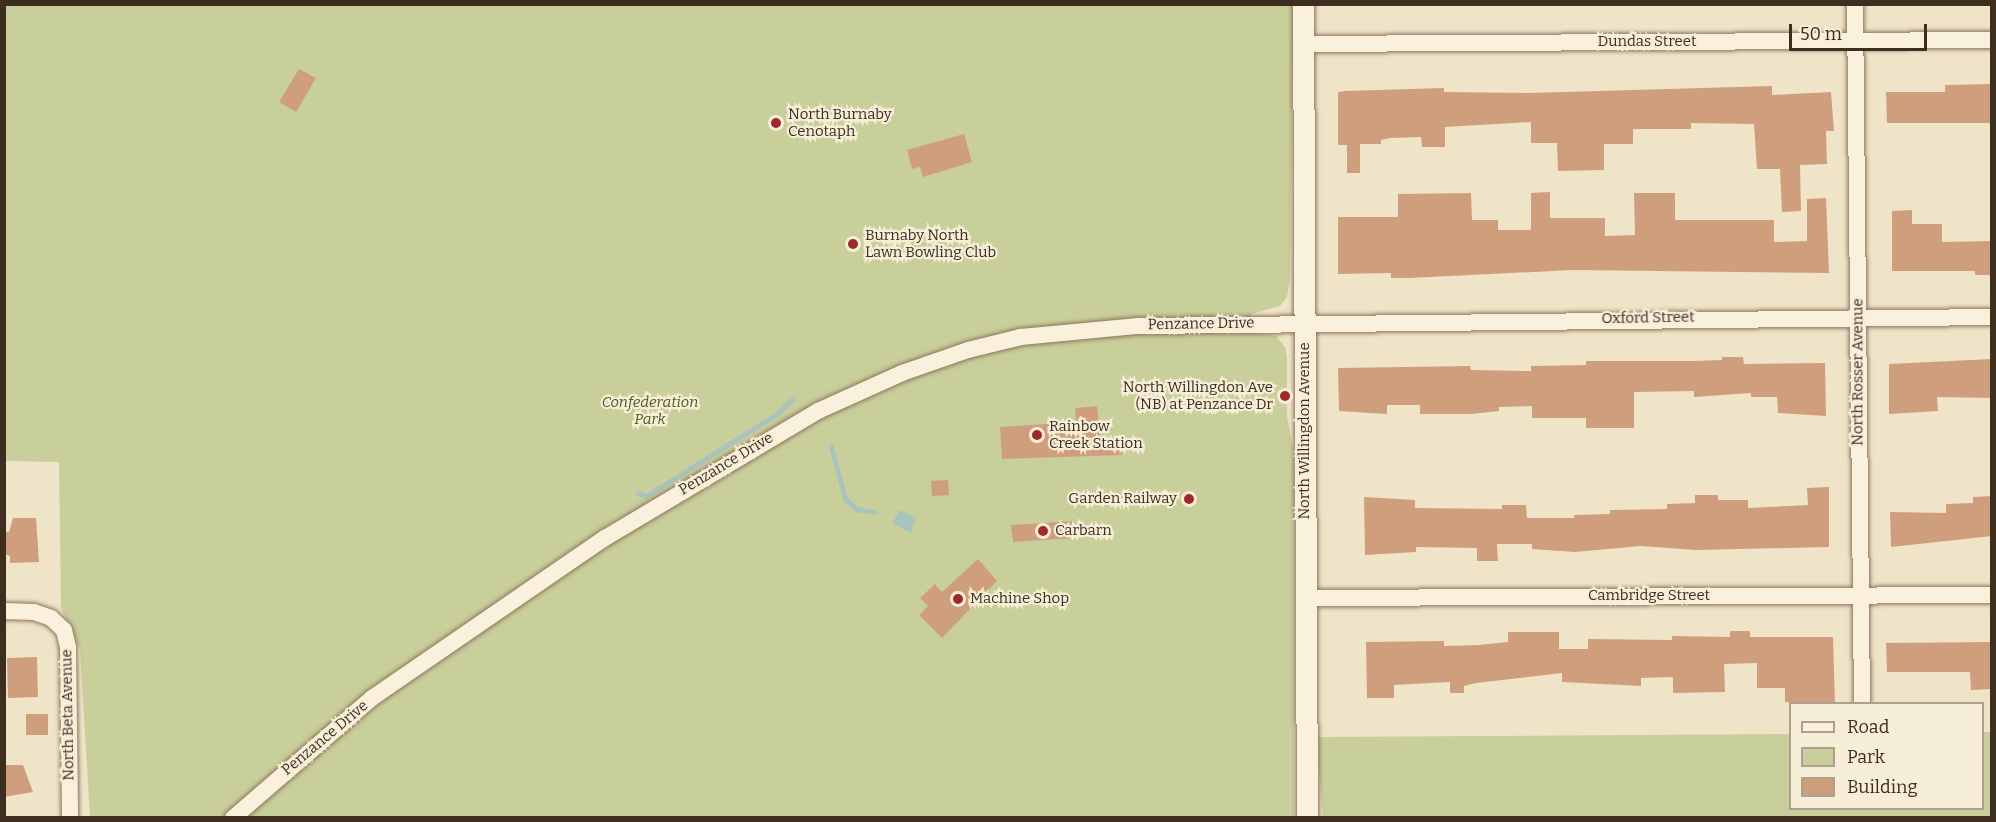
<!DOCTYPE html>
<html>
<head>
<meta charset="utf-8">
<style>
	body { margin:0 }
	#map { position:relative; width:1996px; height:822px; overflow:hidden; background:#f0e4c8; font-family:Bitter,serif }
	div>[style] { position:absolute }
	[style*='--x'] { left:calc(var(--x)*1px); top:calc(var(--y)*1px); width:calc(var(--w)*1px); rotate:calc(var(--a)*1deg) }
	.green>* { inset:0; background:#c9cf9b }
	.water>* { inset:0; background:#a9c4bc }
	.stream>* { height:5px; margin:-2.5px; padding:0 2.5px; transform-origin:2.5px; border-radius:2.5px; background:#a9c4bc }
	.building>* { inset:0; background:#cf9f7d }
	.roads { filter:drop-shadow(0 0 2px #8d765c) drop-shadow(0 0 2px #8d765c) }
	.minor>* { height:16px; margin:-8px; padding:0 8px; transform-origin:8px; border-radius:8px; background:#faf1dc }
	.tertiary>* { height:21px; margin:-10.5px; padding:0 10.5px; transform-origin:10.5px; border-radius:10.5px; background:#faf1dc }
	.dots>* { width:16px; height:16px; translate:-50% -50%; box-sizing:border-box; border:3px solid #f7eed8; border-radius:50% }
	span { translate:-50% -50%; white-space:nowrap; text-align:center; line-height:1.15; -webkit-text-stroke:4.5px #f7eed8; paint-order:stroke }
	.street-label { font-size:15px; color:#3d2e20 }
	.poi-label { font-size:15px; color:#3d2e20 }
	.left { translate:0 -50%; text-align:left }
	.right { translate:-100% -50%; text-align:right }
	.park-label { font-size:15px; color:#4d5a26; font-style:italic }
	.frame { position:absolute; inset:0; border:6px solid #3d2e20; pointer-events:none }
	.legend { position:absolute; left:1789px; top:702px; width:195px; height:108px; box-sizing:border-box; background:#f7eed8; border:2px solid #ada18e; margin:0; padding:8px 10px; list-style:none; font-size:18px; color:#3d2e20 }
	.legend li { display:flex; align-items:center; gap:12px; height:30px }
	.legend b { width:30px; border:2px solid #ada18e }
	.scale { position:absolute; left:1789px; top:24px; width:138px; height:27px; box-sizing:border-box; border:3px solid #3d2e20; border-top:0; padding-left:8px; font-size:18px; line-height:21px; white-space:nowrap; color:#3d2e20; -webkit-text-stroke:4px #f7eed8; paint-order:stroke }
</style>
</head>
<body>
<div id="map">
	<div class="green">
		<i style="clip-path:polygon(5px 5px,1293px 5px,1290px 277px,1287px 297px,1280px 306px,1251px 314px,1253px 333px,1276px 336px,1285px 347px,1287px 358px,1287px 416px,1294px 454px,1294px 817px,90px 817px,80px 650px,61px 608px,59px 462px,5px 461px)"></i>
		<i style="clip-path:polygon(1983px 732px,1991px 732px,1991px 817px,1323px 817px,1316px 737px,1790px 734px,1790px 808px,1982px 808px)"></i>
	</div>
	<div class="water">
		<i style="clip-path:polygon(900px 510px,916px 518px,911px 533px,892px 523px)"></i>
	</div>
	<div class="stream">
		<i style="--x:831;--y:446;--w:55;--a:75.2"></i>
		<i style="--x:845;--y:499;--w:16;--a:40"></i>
		<i style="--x:857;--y:509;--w:17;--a:10"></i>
		<i style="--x:638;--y:493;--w:9;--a:21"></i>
		<i style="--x:646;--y:496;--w:152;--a:-32.1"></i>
		<i style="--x:775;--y:415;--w:24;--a:-42"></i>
	</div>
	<div class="building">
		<i style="clip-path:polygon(299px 69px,316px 78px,296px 112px,279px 102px)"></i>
		<i style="clip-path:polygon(1992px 84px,1992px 123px,1887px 123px,1886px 92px,1945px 92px,1945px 85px)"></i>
		<i style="clip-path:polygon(1772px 86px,1772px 95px,1831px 92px,1834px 131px,1826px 131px,1827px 164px,1800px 165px,1801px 211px,1782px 212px,1780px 169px,1757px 169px,1754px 124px,1691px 123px,1691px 129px,1633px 129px,1633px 144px,1604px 144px,1604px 170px,1558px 171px,1557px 143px,1531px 143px,1531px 122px,1445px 127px,1445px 147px,1422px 147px,1421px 137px,1390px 138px,1381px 140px,1381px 144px,1360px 144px,1360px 173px,1347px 173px,1347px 145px,1338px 145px,1338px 92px,1345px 91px,1444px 88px,1444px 92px,1529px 93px)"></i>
		<i style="clip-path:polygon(964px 134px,972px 162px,923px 177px,920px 167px,912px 169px,907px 150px)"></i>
		<i style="clip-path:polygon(1550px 192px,1550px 218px,1605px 218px,1605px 236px,1635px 235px,1634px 193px,1675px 193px,1675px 220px,1774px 220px,1774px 242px,1807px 241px,1807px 199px,1826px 198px,1829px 273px,1573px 270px,1409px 278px,1391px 278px,1391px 273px,1338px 274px,1338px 217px,1398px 217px,1398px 194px,1471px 193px,1472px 220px,1498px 220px,1498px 230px,1531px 230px,1531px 193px)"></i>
		<i style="clip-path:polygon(1912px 210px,1912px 224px,1942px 224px,1942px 242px,1992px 241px,1992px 275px,1975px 275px,1975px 271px,1892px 271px,1892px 211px)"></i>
		<i style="clip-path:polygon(1722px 357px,1743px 357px,1744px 364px,1825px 363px,1826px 416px,1778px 413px,1777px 397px,1751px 397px,1751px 393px,1694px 397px,1694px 391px,1634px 392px,1634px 428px,1586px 428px,1586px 418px,1532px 418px,1532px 406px,1499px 407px,1499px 411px,1471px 414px,1420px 414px,1420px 405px,1387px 405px,1387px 414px,1339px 411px,1338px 368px,1470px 366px,1471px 370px,1531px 371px,1531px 366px,1586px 365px,1586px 361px,1694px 361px,1722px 360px)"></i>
		<i style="clip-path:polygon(1992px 359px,1992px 398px,1937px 397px,1938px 411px,1889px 414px,1889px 364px)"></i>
		<i style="clip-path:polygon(1097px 406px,1100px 438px,1121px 437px,1122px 455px,1002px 459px,1000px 427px,1076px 422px,1075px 408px)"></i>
		<i style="clip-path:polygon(948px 480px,949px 495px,932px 496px,931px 481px)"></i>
		<i style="clip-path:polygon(1829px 487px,1829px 547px,1696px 550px,1641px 546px,1575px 552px,1532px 549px,1532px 544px,1497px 544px,1498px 561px,1477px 561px,1477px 548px,1416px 547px,1416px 552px,1365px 555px,1364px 497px,1415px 500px,1415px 508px,1502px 509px,1502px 505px,1526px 505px,1527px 518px,1574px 518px,1574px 515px,1610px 514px,1610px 510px,1667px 509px,1667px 504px,1695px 503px,1695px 495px,1718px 495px,1718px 500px,1748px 500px,1748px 508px,1808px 505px,1807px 488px)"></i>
		<i style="clip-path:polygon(1992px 496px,1992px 536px,1891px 547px,1890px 512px,1946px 513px,1946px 504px,1973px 503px,1973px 497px)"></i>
		<i style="clip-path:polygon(13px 518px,36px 518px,39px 562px,10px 563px,10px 556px,4px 554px,4px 532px,9px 532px)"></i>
		<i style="clip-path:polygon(1072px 521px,1074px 538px,1013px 542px,1011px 525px)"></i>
		<i style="clip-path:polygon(978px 559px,997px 581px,942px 638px,919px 615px,928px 606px,920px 598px,935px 584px,942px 592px)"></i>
		<i style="clip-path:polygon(1730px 631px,1750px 631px,1750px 637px,1833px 637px,1835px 704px,1785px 702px,1785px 688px,1757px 688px,1757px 663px,1724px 664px,1725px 692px,1673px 693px,1673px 677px,1641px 678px,1641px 686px,1562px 682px,1562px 673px,1476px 683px,1464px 686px,1464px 693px,1450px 693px,1450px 682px,1394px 685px,1394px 698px,1367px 698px,1366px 642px,1444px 641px,1444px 646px,1478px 645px,1508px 642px,1508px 632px,1559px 632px,1559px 649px,1588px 649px,1588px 639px,1672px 640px,1672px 636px,1730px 637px)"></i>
		<i style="clip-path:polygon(1992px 642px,1992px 689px,1971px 690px,1970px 672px,1887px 672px,1886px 643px)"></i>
		<i style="clip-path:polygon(37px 657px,38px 697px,8px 698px,7px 658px)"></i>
		<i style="clip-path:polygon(26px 714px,48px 714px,48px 735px,26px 735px)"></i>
		<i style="clip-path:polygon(4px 765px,23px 765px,33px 792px,4px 797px)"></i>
	</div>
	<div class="roads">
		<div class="minor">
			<i style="--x:1855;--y:4;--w:700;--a:89.43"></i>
			<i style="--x:1303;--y:44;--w:689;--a:-0.33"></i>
			<i style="--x:1306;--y:598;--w:686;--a:-0.25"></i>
			<i style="--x:4;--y:611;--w:30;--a:2"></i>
			<i style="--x:34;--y:612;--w:18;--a:19"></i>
			<i style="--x:51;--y:618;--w:18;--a:43"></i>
			<i style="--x:64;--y:630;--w:18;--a:77"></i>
			<i style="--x:68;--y:648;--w:170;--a:89.3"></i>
			<i style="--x:233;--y:818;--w:184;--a:-40.8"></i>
			<i style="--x:372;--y:698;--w:283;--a:-34.5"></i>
			<i style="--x:605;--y:538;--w:248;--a:-30.8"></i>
			<i style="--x:818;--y:411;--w:92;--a:-24.3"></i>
			<i style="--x:902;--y:373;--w:70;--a:-19.2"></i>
			<i style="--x:968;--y:350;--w:55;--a:-13.8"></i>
			<i style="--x:1021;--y:337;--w:118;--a:-5.4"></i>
			<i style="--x:1138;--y:326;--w:854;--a:-0.6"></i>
		</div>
		<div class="tertiary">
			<i style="--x:1303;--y:4;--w:814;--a:89.72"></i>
		</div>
	</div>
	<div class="dots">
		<i style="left:776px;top:123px;background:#9e2a2b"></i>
		<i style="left:853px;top:244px;background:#9e2a2b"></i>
		<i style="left:1285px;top:396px;background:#9e2a2b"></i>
		<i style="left:1037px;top:435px;background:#9e2a2b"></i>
		<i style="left:1189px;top:499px;background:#9e2a2b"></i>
		<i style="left:1043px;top:531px;background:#9e2a2b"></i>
		<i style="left:958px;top:599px;background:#9e2a2b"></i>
	</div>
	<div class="street-label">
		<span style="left:1647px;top:42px">Dundas Street</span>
		<span style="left:1648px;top:318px;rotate:-1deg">Oxford Street</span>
		<span style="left:1201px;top:324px;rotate:-1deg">Penzance Drive</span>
		<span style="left:1858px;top:372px;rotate:-90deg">North Rosser Avenue</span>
		<span style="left:1305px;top:431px;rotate:-90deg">North Willingdon Avenue</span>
		<span style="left:726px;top:464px;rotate:-31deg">Penzance Drive</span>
		<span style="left:1649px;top:596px">Cambridge Street</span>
		<span style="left:68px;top:715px;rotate:-91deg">North Beta Avenue</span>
		<span style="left:325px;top:738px;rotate:-40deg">Penzance Drive</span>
	</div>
	<div class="poi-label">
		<span class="left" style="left:788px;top:123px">North Burnaby<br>Cenotaph</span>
		<span class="left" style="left:865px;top:244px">Burnaby North<br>Lawn Bowling Club</span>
		<span class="right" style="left:1273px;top:396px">North Willingdon Ave<br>(NB) at Penzance Dr</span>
		<span class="left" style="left:1049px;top:435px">Rainbow<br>Creek Station</span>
		<span class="right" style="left:1177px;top:499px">Garden Railway</span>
		<span class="left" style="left:1055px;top:531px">Carbarn</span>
		<span class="left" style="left:970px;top:599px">Machine Shop</span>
	</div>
	<div class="park-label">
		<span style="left:650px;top:411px">Confederation<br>Park</span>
	</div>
	<div class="frame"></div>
	<ul class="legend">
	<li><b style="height:8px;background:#faf1dc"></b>Road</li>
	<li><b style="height:16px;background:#c9cf9b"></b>Park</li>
	<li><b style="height:16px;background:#cf9f7d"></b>Building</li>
	</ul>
	<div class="scale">50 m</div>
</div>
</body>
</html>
